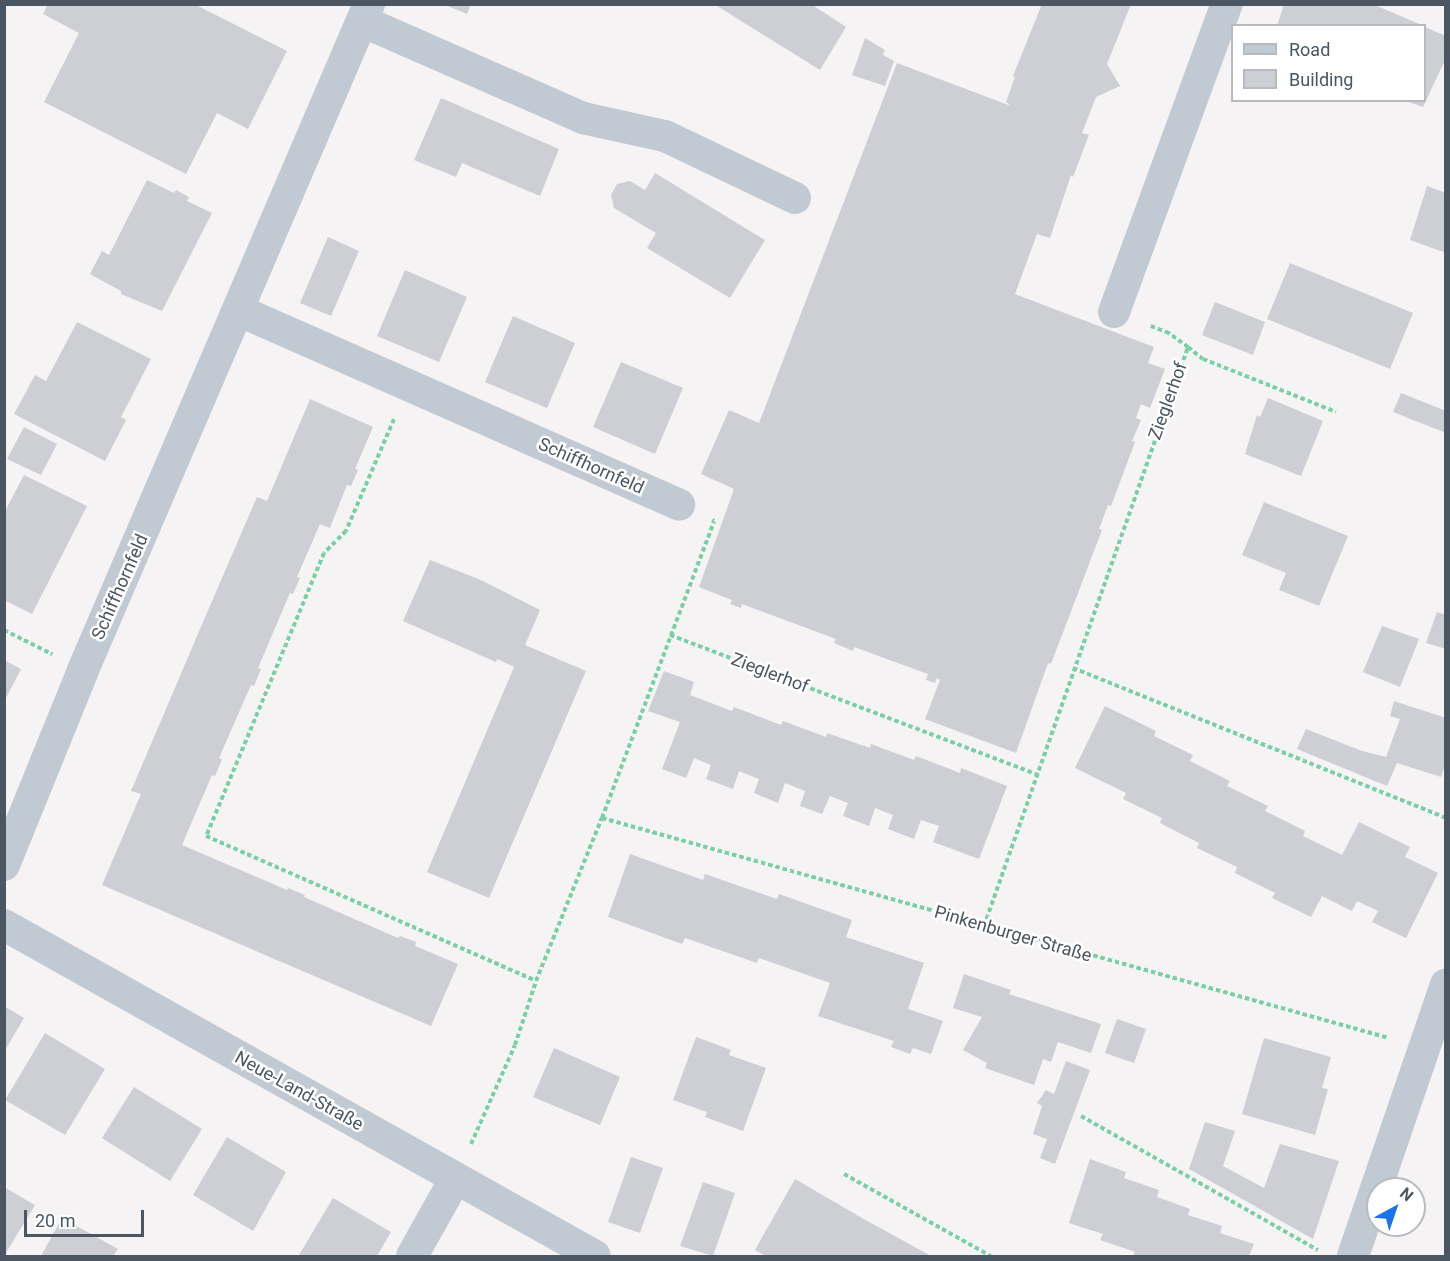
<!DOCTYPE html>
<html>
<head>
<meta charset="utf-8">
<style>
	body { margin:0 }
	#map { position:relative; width:1450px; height:1261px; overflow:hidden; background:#f5f3f3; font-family:Roboto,sans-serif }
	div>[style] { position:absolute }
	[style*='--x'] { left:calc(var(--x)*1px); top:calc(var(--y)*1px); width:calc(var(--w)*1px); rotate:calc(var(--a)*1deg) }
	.building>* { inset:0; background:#cdcfd5 }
	.path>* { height:4px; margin-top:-2px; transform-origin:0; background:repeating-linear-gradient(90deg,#7ad0a6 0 4.5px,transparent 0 7.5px) }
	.minor>* { height:32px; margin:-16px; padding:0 16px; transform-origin:16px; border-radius:16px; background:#c1cad2 }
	span { translate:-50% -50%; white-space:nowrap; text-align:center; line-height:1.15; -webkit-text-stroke:5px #fff; paint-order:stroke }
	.street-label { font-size:18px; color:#4a5661 }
	.frame { position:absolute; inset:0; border:6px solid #4a5661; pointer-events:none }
	.legend { position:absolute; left:1231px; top:24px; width:195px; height:78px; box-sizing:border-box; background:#fff; border:2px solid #b7bbc0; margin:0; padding:8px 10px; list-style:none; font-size:18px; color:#4a5661 }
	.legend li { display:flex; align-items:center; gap:12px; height:30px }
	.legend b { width:30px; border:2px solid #b7bbc0 }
	.north { position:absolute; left:1366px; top:1177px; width:60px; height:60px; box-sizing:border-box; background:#fff; border:2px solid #b7bbc0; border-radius:50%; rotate:40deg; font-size:16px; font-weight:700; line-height:24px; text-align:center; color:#4a5661 }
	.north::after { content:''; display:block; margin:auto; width:21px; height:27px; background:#1a73e8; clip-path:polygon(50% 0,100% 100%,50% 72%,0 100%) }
	.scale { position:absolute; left:24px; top:1210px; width:120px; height:27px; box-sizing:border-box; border:3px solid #4a5661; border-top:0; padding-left:8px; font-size:18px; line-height:21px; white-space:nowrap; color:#4a5661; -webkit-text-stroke:4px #fff; paint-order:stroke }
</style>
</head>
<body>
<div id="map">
	<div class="building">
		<i style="clip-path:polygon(48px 4px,194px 4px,287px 51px,248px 129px,217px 113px,186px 174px,44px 102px,79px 33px,43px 14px)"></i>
		<i style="clip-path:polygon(443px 4px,471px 4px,467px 14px)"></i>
		<i style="clip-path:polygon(714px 4px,811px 4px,846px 27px,820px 70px)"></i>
		<i style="clip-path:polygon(1042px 4px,1131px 4px,1107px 64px,1120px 86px,1096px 97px,1082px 133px,1089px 135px,1073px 177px,1071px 175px,1050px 238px,1037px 234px,1015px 294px,1154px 347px,1148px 363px,1165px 369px,1150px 408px,1141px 404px,1136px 418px,1141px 420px,1132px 441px,1135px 442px,1111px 506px,1108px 505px,1099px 529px,1102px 530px,1051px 664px,1048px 663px,1016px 753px,925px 719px,940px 680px,937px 678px,935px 683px,926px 680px,928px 674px,854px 647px,853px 651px,834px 643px,836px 639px,742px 604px,741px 608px,730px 604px,732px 600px,699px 587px,734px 489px,701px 474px,729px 410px,759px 423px,897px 63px,1011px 106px,1006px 102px,1015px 77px,1013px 76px)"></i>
		<i style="clip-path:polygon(1284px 4px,1372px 4px,1422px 25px,1277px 26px)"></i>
		<i style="clip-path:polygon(1425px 27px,1446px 36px,1446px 58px,1423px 107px,1406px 101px,1425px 100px)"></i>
		<i style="clip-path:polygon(865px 38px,885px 50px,883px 55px,894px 61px,885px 86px,852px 75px)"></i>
		<i style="clip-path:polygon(441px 98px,559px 149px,540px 196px,462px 163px,456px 177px,414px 160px)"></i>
		<i style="clip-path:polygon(655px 173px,765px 240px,730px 298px,647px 248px,656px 233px,614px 208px,611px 195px,617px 184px,630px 181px,645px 190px)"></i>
		<i style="clip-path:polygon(147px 180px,174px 193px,176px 190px,189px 197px,187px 201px,212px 213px,162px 311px,121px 294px,121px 291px,90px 274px,102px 251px,109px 255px)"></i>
		<i style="clip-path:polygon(1427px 186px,1446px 193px,1446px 253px,1410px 240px)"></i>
		<i style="clip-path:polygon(328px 237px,359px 251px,331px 316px,300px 303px)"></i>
		<i style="clip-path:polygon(1290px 263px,1413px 313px,1390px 369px,1267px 319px)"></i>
		<i style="clip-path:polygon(405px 270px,467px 297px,439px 362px,377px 336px)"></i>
		<i style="clip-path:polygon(1215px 302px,1265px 322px,1253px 355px,1202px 335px)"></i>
		<i style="clip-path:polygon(513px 316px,575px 343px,547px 408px,485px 382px)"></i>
		<i style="clip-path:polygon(77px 322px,151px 359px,121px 417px,126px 420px,105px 461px,14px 414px,35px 375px,46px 381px)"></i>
		<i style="clip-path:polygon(621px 362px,683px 388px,655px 454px,593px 427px)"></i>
		<i style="clip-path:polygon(1401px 393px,1446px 411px,1446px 433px,1393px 412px)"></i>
		<i style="clip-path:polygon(1268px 398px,1323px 421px,1301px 476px,1245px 454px,1257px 415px,1260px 417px)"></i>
		<i style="clip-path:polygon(310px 399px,373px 427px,355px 469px,358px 470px,351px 486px,347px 485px,330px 528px,320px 524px,297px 577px,300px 578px,293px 594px,290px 593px,258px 668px,261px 669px,254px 686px,251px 685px,219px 758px,222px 759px,219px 767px,215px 776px,212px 775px,182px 845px,287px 890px,288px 888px,305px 895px,304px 897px,398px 938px,400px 936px,416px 942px,415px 946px,458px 964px,431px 1026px,102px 885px,141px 794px,131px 791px,209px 608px,257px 497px,267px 501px)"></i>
		<i style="clip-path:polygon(24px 427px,57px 444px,41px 475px,7px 459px)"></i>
		<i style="clip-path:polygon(24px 475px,87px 506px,32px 614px,4px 600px,4px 513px)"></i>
		<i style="clip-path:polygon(1264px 502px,1348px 536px,1319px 606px,1279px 590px,1286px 573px,1242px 555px)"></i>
		<i style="clip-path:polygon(430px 560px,481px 580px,540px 610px,525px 645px,586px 671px,489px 898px,427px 872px,514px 667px,497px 659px,496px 662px,403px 621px)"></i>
		<i style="clip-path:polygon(1437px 612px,1446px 615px,1446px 649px,1426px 643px)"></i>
		<i style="clip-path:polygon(1382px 626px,1419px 639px,1400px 687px,1363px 672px)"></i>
		<i style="clip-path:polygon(4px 660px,21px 669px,6px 698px,4px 697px)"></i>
		<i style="clip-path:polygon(664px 671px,694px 682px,690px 695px,732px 711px,734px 707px,781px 725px,783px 721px,826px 737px,827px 733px,870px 748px,871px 744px,914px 760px,916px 756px,960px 773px,961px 768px,1007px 786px,979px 859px,933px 842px,939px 826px,921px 820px,914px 839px,888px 829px,893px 815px,875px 808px,869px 826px,843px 816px,848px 803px,830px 796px,822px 814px,800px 806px,805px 791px,785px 783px,778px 803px,754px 793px,759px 779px,739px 771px,733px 789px,706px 779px,711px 765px,694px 758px,686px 778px,662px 769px,680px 722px,648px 711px)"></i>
		<i style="clip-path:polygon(1394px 701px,1446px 718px,1446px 762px,1441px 777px,1397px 763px,1387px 786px,1297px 749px,1306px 729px,1362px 751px,1386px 757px,1400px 719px,1390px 716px)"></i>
		<i style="clip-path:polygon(1105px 706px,1156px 731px,1154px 736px,1193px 755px,1190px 761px,1230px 781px,1227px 786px,1268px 806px,1265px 811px,1305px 831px,1303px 836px,1342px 855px,1359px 822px,1410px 847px,1405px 857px,1438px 873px,1406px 938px,1372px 922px,1378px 911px,1357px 901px,1352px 911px,1322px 896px,1311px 917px,1272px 898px,1275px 893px,1235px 873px,1237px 867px,1197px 848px,1199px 843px,1160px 823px,1162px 818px,1123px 799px,1126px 793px,1075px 768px)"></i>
		<i style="clip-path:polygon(630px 854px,703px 880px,705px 874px,777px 899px,779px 894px,852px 920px,846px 937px,924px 963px,908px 1009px,943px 1021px,931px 1054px,913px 1048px,910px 1054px,891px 1047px,894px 1041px,818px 1016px,830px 983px,759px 958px,757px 963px,685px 938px,682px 944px,608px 917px)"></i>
		<i style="clip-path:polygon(964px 974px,1011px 990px,1009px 994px,1101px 1024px,1091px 1053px,1058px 1042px,1051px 1062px,1043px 1059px,1034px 1085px,985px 1068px,987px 1063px,963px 1050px,982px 1017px,953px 1008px)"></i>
		<i style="clip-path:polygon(4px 1006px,24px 1018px,4px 1052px)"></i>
		<i style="clip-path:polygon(1117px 1019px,1146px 1029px,1134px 1063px,1105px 1053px)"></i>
		<i style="clip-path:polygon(45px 1033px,105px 1069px,65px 1135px,5px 1100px)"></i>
		<i style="clip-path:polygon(696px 1037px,731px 1050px,729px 1055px,766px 1068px,743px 1131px,705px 1117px,707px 1112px,673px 1100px)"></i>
		<i style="clip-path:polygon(1264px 1038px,1331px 1057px,1322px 1088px,1328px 1089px,1315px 1135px,1242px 1114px)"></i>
		<i style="clip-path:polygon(554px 1048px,620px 1077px,600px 1125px,533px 1097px)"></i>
		<i style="clip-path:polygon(1066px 1061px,1090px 1070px,1055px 1164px,1040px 1158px,1047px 1139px,1033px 1134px,1042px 1106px,1037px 1103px,1046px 1090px,1054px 1094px)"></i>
		<i style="clip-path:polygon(134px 1087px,202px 1129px,170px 1181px,102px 1138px)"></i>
		<i style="clip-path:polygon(1205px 1122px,1235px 1131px,1223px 1166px,1264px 1188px,1280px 1144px,1339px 1161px,1313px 1239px,1189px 1169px)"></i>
		<i style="clip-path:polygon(227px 1137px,286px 1172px,253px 1231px,193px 1195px)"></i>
		<i style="clip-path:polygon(631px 1157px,663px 1168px,640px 1233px,608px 1222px)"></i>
		<i style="clip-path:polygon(1090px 1159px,1126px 1172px,1124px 1178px,1159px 1190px,1157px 1197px,1190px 1209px,1188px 1215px,1222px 1226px,1220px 1233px,1254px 1244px,1249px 1256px,1133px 1256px,1135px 1252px,1100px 1240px,1103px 1234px,1069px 1223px)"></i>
		<i style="clip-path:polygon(795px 1179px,862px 1218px,931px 1256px,766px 1256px,755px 1250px)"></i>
		<i style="clip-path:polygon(703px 1182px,735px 1193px,713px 1256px,680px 1246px)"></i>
		<i style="clip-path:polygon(4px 1187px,35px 1205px,4px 1256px)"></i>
		<i style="clip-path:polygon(333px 1198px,391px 1232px,377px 1256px,299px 1255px)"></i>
		<i style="clip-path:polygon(62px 1218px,118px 1249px,113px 1256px,41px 1256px)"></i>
	</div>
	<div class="path">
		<i style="--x:1188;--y:347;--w:19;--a:39"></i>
		<i style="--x:1203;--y:359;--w:143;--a:21.7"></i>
		<i style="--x:394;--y:419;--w:122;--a:113.2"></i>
		<i style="--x:346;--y:531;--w:31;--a:135"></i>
		<i style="--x:324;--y:553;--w:307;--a:112.6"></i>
		<i style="--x:206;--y:836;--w:360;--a:23.7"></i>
		<i style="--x:536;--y:981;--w:176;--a:-68"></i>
		<i style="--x:602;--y:818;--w:317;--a:-69.3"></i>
		<i style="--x:714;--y:521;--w:2;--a:-153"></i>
		<i style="--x:4;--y:630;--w:54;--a:26.6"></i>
		<i style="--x:670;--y:635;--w:395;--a:20.8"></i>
		<i style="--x:1073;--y:668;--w:402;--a:21.9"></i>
		<i style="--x:602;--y:818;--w:817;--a:15.62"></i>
		<i style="--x:984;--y:926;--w:614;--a:-70.59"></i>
		<i style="--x:1188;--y:347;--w:24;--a:-144"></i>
		<i style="--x:1169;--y:333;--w:22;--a:-159"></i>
		<i style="--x:1081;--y:1116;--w:272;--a:29.5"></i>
		<i style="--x:471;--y:1144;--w:108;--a:-66"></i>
		<i style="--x:515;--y:1045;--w:67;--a:-71.8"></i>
		<i style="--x:844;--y:1174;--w:168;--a:29.2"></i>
	</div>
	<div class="minor">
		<i style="--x:362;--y:21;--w:241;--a:23.7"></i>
		<i style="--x:583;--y:118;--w:84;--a:12.4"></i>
		<i style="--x:665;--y:136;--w:144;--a:25.5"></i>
		<i style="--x:240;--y:311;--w:480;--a:23.8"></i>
		<i style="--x:1114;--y:312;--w:328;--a:-69.9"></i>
		<i style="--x:4;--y:865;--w:210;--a:-67.9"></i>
		<i style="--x:83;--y:670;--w:725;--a:-66.76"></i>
		<i style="--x:4;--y:925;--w:677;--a:29.25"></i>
		<i style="--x:412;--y:1256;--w:88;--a:-60.8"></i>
		<i style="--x:1353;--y:1256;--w:287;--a:-71.1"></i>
	</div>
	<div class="street-label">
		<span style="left:1168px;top:401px;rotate:-70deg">Zieglerhof</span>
		<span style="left:591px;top:466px;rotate:24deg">Schiffhornfeld</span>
		<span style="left:120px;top:587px;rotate:-66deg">Schiffhornfeld</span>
		<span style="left:770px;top:673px;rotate:21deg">Zieglerhof</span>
		<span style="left:1013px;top:934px;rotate:16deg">Pinkenburger Straße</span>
		<span style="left:299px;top:1091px;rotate:29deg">Neue-Land-Straße</span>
	</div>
	<div class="frame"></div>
	<ul class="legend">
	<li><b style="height:8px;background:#c1cad2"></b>Road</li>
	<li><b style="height:16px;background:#cdcfd5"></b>Building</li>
	</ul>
	<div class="north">N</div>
	<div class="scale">20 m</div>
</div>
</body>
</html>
